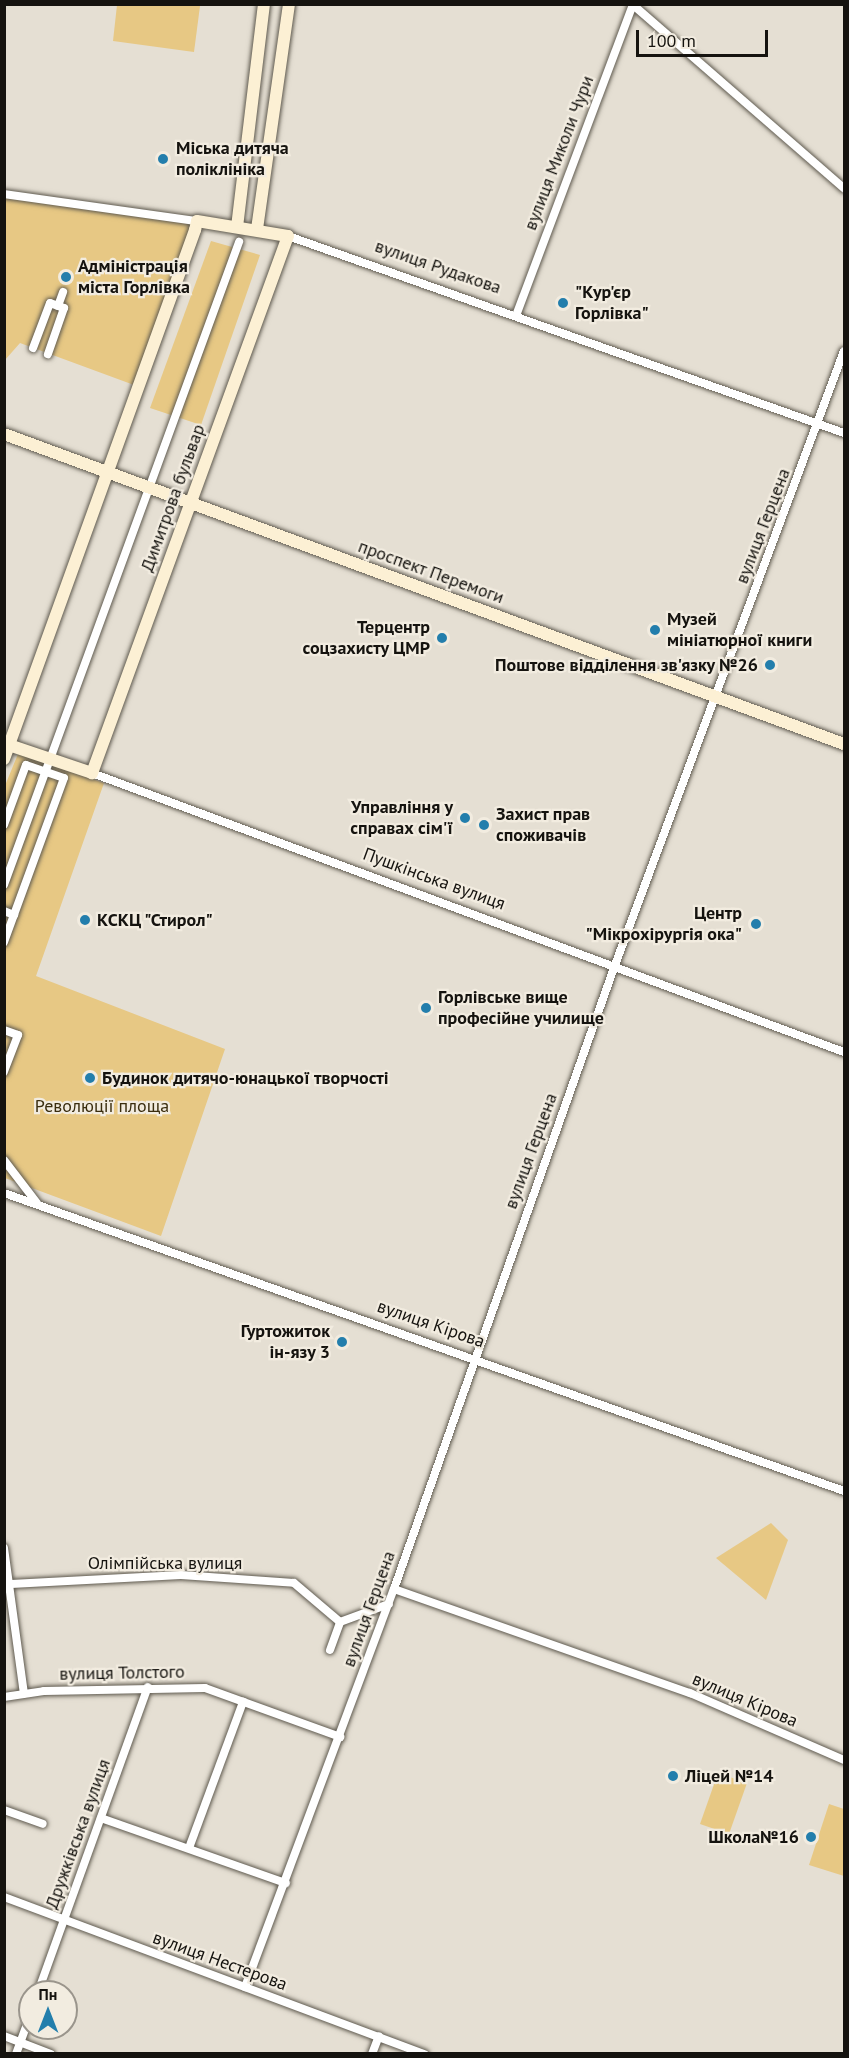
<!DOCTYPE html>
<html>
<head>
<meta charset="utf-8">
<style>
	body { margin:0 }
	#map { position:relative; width:849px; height:2058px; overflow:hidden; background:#e5dfd3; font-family:"PT Sans",sans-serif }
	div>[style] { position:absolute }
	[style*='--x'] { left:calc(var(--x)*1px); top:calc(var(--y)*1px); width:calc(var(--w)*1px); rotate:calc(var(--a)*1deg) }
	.green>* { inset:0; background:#e7c884 }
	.roads { filter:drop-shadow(0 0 2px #5f5a4f) drop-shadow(0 0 2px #5f5a4f) }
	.street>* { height:8px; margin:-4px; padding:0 4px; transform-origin:4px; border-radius:4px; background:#fff }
	.secondary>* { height:12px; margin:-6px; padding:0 6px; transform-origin:6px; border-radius:6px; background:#fcf0d4 }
	.dots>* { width:16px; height:16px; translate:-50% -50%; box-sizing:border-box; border:3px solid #f2ece0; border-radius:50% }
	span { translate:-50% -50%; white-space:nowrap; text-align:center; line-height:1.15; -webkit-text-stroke:4.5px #f2ece0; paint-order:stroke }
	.poi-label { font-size:18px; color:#15130f; font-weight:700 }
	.left { translate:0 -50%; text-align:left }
	.right { translate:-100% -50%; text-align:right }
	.street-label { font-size:18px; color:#15130f }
	.park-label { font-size:18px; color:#3a2d0e }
	.frame { position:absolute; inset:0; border:6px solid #15130f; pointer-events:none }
	.north { position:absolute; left:18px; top:1980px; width:60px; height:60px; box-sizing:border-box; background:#f2ece0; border:2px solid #9a958c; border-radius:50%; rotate:0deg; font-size:16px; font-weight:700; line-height:24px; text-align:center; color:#15130f }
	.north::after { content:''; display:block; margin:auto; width:21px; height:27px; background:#237eac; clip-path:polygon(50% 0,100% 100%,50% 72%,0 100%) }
	.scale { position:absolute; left:636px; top:30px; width:132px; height:27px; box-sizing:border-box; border:3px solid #15130f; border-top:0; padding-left:8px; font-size:18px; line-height:21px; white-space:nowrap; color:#15130f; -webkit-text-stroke:4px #f2ece0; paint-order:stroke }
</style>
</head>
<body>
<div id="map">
	<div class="green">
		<i style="clip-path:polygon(117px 5px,200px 6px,194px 52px,113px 41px)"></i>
		<i style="clip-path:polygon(5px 191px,195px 218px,134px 385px,20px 343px,5px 360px)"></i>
		<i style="clip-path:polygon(211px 241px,260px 255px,201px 425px,150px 408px)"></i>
		<i style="clip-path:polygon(18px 754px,104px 783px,36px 976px,225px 1049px,161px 1236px,5px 1178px,4px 788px)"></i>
		<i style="clip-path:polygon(771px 1523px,788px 1540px,766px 1600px,716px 1558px)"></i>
		<i style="clip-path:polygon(718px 1773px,747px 1783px,729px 1834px,700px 1824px)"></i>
		<i style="clip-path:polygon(829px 1804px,844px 1809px,844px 1876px,809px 1865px)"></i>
	</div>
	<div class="roads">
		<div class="street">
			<i style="--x:632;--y:4;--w:281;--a:41"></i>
			<i style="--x:4;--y:194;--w:195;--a:8"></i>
			<i style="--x:288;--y:236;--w:590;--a:19.51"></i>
			<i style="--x:58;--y:306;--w:15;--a:-70"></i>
			<i style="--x:517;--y:313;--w:330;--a:-69.4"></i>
			<i style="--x:33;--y:348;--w:48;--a:-69.3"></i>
			<i style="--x:50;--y:303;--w:15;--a:20"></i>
			<i style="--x:64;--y:308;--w:49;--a:109.2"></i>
			<i style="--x:92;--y:773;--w:802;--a:20.36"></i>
			<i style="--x:4;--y:825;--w:64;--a:-69.9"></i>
			<i style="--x:26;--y:765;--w:40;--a:18.9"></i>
			<i style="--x:64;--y:778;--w:175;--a:110.1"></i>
			<i style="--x:4;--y:885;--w:685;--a:-69.92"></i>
			<i style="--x:4;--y:911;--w:11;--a:22"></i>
			<i style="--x:4;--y:1030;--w:15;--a:20"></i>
			<i style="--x:18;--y:1035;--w:40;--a:111"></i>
			<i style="--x:4;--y:1160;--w:54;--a:52.5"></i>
			<i style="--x:4;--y:1193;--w:891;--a:19.53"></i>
			<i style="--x:4;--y:1548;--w:147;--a:82.2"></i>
			<i style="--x:11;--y:1584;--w:170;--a:-3"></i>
			<i style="--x:181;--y:1575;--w:113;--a:4"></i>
			<i style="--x:294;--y:1583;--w:60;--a:40.3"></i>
			<i style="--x:394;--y:1589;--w:314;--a:19.4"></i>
			<i style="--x:690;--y:1693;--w:168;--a:23.5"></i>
			<i style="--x:330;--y:1650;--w:30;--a:-70"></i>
			<i style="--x:340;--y:1622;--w:52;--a:-20.2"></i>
			<i style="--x:4;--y:1697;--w:40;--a:-8.5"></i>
			<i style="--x:44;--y:1691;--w:161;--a:-1.1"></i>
			<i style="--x:205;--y:1688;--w:144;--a:19.9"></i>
			<i style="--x:4;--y:1810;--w:41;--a:19.7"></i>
			<i style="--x:101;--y:1818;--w:196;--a:19.4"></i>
			<i style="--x:189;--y:1848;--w:156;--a:-69.7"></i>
			<i style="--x:4;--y:1897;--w:449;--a:20.5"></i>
			<i style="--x:245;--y:1987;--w:425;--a:-69.5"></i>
			<i style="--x:394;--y:1589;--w:662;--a:-70.5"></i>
			<i style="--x:615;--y:965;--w:655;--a:-69.55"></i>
			<i style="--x:38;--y:1992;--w:324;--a:-70.2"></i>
			<i style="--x:4;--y:2036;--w:50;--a:21"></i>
			<i style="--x:16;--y:2054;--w:40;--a:-69.8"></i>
			<i style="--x:372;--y:2054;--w:19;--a:-69"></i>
		</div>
		<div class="secondary">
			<i style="--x:237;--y:227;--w:225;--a:-83.1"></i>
			<i style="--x:257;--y:229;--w:227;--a:-81.9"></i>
			<i style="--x:4;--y:434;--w:895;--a:20.26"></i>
			<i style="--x:4;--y:759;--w:15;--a:-70"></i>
			<i style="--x:9;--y:745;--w:548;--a:-70.14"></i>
			<i style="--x:195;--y:230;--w:9;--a:-77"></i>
			<i style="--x:197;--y:221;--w:92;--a:9.4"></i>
			<i style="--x:288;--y:236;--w:572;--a:110.05"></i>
			<i style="--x:92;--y:773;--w:88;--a:-161.4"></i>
		</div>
	</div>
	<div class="dots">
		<i style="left:163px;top:159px;background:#237eac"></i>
		<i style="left:66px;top:277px;background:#237eac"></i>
		<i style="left:563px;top:303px;background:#237eac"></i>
		<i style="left:655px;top:630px;background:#237eac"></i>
		<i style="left:442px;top:638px;background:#237eac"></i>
		<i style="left:770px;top:665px;background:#237eac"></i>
		<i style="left:465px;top:818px;background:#237eac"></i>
		<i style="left:484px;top:825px;background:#237eac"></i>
		<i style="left:85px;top:920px;background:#237eac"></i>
		<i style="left:756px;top:924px;background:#237eac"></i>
		<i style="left:426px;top:1008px;background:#237eac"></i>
		<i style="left:90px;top:1078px;background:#237eac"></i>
		<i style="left:342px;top:1342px;background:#237eac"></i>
		<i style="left:673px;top:1776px;background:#237eac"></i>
		<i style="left:811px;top:1837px;background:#237eac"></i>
	</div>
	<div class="poi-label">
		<span class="left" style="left:176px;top:159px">Міська дитяча<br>поліклініка</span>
		<span class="left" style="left:78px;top:277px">Адміністрація<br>міста Горлівка</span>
		<span class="left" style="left:575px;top:303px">"Кур'єр<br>Горлівка"</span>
		<span class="left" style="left:667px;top:630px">Музей<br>мініатюрної книги</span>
		<span class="right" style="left:430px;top:638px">Терцентр<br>соцзахисту ЦМР</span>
		<span class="right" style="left:758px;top:665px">Поштове відділення зв'язку №26</span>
		<span class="right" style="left:453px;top:818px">Управління у<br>справах сім'ї</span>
		<span class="left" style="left:496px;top:825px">Захист прав<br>споживачів</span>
		<span class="right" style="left:742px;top:924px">Центр<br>"Мікрохірургія ока"</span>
		<span class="left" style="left:97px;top:920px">КСКЦ "Стирол"</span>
		<span class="left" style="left:438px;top:1008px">Горлівське вище<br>професійне училище</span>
		<span class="left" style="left:102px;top:1078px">Будинок дитячо-юнацької творчості</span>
		<span class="right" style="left:330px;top:1342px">Гуртожиток<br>ін-язу 3</span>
		<span class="left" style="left:685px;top:1776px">Ліцей №14</span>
		<span class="right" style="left:799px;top:1837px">Школа№16</span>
	</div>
	<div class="street-label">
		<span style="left:559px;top:153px;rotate:-69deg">вулиця Миколи Чури</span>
		<span style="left:438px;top:267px;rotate:19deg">вулиця Рудакова</span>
		<span style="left:173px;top:498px;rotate:-70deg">Димитрова бульвар</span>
		<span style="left:763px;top:526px;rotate:-69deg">вулиця Герцена</span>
		<span style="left:431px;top:572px;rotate:20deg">проспект Перемоги</span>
		<span style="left:434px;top:879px;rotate:20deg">Пушкінська вулиця</span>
		<span style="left:531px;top:1151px;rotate:-70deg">вулиця Герцена</span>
		<span style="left:431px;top:1324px;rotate:19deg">вулиця Кірова</span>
		<span style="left:165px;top:1563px">Олімпійська вулиця</span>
		<span style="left:369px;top:1609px;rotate:-70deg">вулиця Герцена</span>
		<span style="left:122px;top:1673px;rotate:-1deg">вулиця Толстого</span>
		<span style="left:745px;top:1700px;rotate:23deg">вулиця Кірова</span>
		<span style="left:78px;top:1834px;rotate:-70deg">Дружківська вулиця</span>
		<span style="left:220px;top:1961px;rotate:20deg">вулиця Нестерова</span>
	</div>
	<div class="park-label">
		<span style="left:102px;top:1106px">Революції площа</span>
	</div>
	<div class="frame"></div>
	<div class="north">Пн</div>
	<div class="scale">100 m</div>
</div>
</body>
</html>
